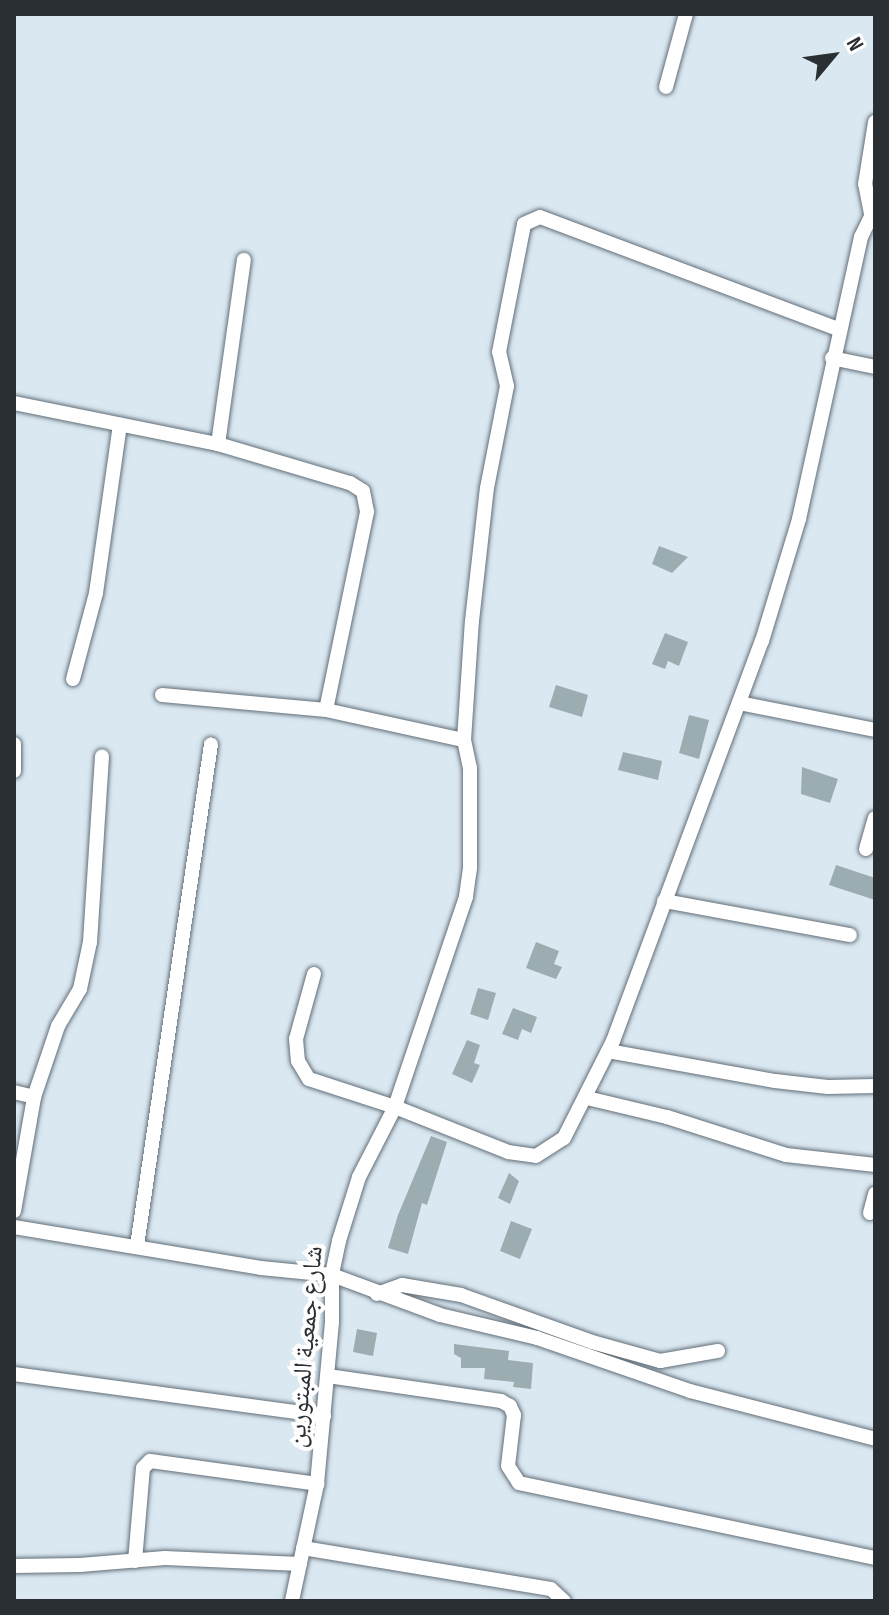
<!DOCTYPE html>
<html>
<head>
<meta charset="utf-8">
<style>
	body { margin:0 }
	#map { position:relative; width:889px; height:1615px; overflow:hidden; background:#dae8f2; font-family:"Sofia Sans Condensed","Noto Naskh Arabic",sans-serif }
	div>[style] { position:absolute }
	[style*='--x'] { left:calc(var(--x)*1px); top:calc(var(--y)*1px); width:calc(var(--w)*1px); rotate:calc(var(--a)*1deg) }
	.building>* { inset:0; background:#9cadb1 }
	.roads { filter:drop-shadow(0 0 2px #626e77) drop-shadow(0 0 2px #626e77) }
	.minor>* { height:14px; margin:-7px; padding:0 7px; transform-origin:7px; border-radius:7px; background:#fff }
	span { translate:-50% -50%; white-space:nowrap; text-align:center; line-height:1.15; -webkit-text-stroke:8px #fff; paint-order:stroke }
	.street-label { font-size:26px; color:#2a2f33 }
	.frame { position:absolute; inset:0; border:16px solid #2a2f33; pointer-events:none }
	.north { position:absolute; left:793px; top:16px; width:80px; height:80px; -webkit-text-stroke:6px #fff; paint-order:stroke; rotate:61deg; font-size:22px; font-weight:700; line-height:32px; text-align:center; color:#2a2f33 }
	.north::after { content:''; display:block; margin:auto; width:28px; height:36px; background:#2a2f33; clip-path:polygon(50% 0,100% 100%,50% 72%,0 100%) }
</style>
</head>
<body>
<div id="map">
	<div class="building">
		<i style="clip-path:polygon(659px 546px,688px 557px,672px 573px,652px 564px)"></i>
		<i style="clip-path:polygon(665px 633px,688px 642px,679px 666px,668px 661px,665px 669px,652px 664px)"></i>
		<i style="clip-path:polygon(556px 685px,588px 695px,582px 717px,549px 707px)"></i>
		<i style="clip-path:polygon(689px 715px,709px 720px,699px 759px,679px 753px)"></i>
		<i style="clip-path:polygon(623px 752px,662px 761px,658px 780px,618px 770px)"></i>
		<i style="clip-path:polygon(802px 767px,838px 779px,830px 803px,801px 794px)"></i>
		<i style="clip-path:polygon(836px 865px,875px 878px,875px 900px,829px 885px)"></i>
		<i style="clip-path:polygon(536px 942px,559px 951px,554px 964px,562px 967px,556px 979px,526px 968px)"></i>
		<i style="clip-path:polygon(478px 988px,496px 993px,488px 1020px,470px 1014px)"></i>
		<i style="clip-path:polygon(513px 1008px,537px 1017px,531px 1033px,522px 1029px,518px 1040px,502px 1034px)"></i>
		<i style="clip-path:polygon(467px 1040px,480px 1045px,474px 1063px,480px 1065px,472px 1083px,452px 1074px)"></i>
		<i style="clip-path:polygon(431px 1136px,447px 1142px,427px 1205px,422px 1203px,408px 1254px,388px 1248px,398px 1215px)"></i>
		<i style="clip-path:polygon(509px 1173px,519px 1181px,510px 1204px,498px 1198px)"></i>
		<i style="clip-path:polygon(511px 1221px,532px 1229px,520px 1259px,500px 1251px)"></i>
		<i style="clip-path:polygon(357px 1329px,377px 1333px,373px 1356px,353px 1352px)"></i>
		<i style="clip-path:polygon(454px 1344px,509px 1351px,508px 1360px,533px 1363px,531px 1389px,513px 1387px,514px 1382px,484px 1379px,485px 1368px,461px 1368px,461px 1358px,454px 1354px)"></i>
	</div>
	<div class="roads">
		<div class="minor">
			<i style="--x:666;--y:87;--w:76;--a:-74.7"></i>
			<i style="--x:875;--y:215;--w:4;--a:-166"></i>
			<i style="--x:871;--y:214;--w:31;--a:-101"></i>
			<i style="--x:865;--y:184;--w:63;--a:-80.8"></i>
			<i style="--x:832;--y:358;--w:44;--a:11.8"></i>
			<i style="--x:14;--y:403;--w:208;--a:11.4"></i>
			<i style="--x:218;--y:444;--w:138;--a:16.5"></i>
			<i style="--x:350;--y:483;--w:15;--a:32"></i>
			<i style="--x:363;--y:491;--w:21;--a:79"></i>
			<i style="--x:367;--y:512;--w:202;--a:101.7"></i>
			<i style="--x:218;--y:444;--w:186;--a:-82"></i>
			<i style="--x:73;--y:679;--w:89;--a:-75"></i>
			<i style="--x:96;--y:593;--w:170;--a:-81.9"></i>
			<i style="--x:162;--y:695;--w:165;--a:5.2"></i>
			<i style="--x:326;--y:710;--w:141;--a:12.3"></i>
			<i style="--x:464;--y:740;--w:29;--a:78"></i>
			<i style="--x:470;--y:768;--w:100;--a:90"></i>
			<i style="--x:470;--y:868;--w:29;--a:98"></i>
			<i style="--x:466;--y:897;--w:222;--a:108.7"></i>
			<i style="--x:395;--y:1107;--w:79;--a:117.2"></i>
			<i style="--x:359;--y:1177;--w:67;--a:107.4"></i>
			<i style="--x:339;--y:1241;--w:35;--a:102"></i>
			<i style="--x:332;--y:1275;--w:47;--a:90"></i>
			<i style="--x:332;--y:1322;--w:163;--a:95.3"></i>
			<i style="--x:317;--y:1484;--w:120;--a:102.1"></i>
			<i style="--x:739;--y:703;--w:139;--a:11.2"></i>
			<i style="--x:464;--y:740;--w:119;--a:-86.2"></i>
			<i style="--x:472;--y:621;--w:134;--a:-83.6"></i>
			<i style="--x:487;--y:488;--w:104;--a:-78.9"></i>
			<i style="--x:507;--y:386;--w:35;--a:-103"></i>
			<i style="--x:499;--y:352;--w:130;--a:-78.9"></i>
			<i style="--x:524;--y:224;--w:17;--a:-24"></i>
			<i style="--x:540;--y:217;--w:318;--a:20.6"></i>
			<i style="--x:14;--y:744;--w:27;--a:90"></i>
			<i style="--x:866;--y:849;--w:32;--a:-74"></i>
			<i style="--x:664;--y:901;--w:189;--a:10.4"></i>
			<i style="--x:314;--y:974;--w:67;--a:105.5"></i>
			<i style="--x:296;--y:1039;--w:22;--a:85"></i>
			<i style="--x:298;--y:1061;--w:21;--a:59"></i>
			<i style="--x:309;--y:1079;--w:90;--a:18"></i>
			<i style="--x:395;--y:1107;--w:122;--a:21.7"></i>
			<i style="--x:508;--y:1152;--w:28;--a:8"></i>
			<i style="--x:536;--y:1156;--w:33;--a:-33"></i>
			<i style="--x:564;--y:1138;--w:109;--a:-63.2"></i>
			<i style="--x:613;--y:1041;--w:427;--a:-69.6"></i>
			<i style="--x:762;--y:641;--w:127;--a:-73.1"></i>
			<i style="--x:799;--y:519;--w:289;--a:-77.6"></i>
			<i style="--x:861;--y:237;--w:32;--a:-64"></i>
			<i style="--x:608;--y:1051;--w:170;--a:10.2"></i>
			<i style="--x:775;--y:1081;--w:53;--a:6.5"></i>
			<i style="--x:828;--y:1087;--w:47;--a:-1.2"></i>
			<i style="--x:14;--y:1092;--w:21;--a:14"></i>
			<i style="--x:587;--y:1098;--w:82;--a:13.4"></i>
			<i style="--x:667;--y:1117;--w:125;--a:17.7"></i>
			<i style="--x:786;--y:1155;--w:90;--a:6.4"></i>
			<i style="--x:14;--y:1211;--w:116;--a:-80"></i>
			<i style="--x:34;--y:1097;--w:75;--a:-71.3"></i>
			<i style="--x:58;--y:1026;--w:43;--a:-59.3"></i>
			<i style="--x:80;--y:989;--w:48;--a:-78"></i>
			<i style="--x:90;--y:942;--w:186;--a:-86.3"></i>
			<i style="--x:870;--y:1213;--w:20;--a:-75"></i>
			<i style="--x:14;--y:1227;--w:250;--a:9.4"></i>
			<i style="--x:261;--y:1268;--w:71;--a:5.6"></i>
			<i style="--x:332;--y:1275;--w:115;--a:20.3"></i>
			<i style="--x:440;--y:1315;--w:100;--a:13.3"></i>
			<i style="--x:537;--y:1338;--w:162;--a:19.1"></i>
			<i style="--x:690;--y:1391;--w:191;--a:14.5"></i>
			<i style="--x:137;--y:1246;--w:507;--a:-81.61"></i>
			<i style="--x:377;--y:1294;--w:27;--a:-20"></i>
			<i style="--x:402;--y:1285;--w:60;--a:9.6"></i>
			<i style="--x:461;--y:1295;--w:139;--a:19.7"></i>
			<i style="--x:592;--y:1342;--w:71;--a:15.6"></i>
			<i style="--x:660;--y:1361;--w:59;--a:-9.8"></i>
			<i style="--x:14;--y:1374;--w:313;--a:7.7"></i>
			<i style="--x:328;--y:1376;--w:175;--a:8.2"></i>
			<i style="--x:501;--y:1401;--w:10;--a:29"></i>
			<i style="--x:510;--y:1406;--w:10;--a:66"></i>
			<i style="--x:514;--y:1415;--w:51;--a:96.7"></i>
			<i style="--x:508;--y:1466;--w:20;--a:57"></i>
			<i style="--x:519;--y:1483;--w:364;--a:11.9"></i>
			<i style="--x:303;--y:1548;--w:251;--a:9.4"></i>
			<i style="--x:551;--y:1589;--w:18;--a:43"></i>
			<i style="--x:135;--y:1561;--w:93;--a:-85.1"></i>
			<i style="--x:143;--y:1468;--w:10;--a:-45"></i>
			<i style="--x:150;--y:1461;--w:169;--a:7.8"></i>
			<i style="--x:14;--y:1566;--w:66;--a:-0.9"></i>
			<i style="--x:80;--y:1565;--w:85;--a:-4.7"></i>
			<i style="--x:165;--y:1558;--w:135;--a:2.5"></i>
		</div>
	</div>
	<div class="street-label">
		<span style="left:306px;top:1347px;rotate:-85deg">شارع جمعية المبتورين</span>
	</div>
	<div class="frame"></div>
	<div class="north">N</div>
</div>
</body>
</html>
